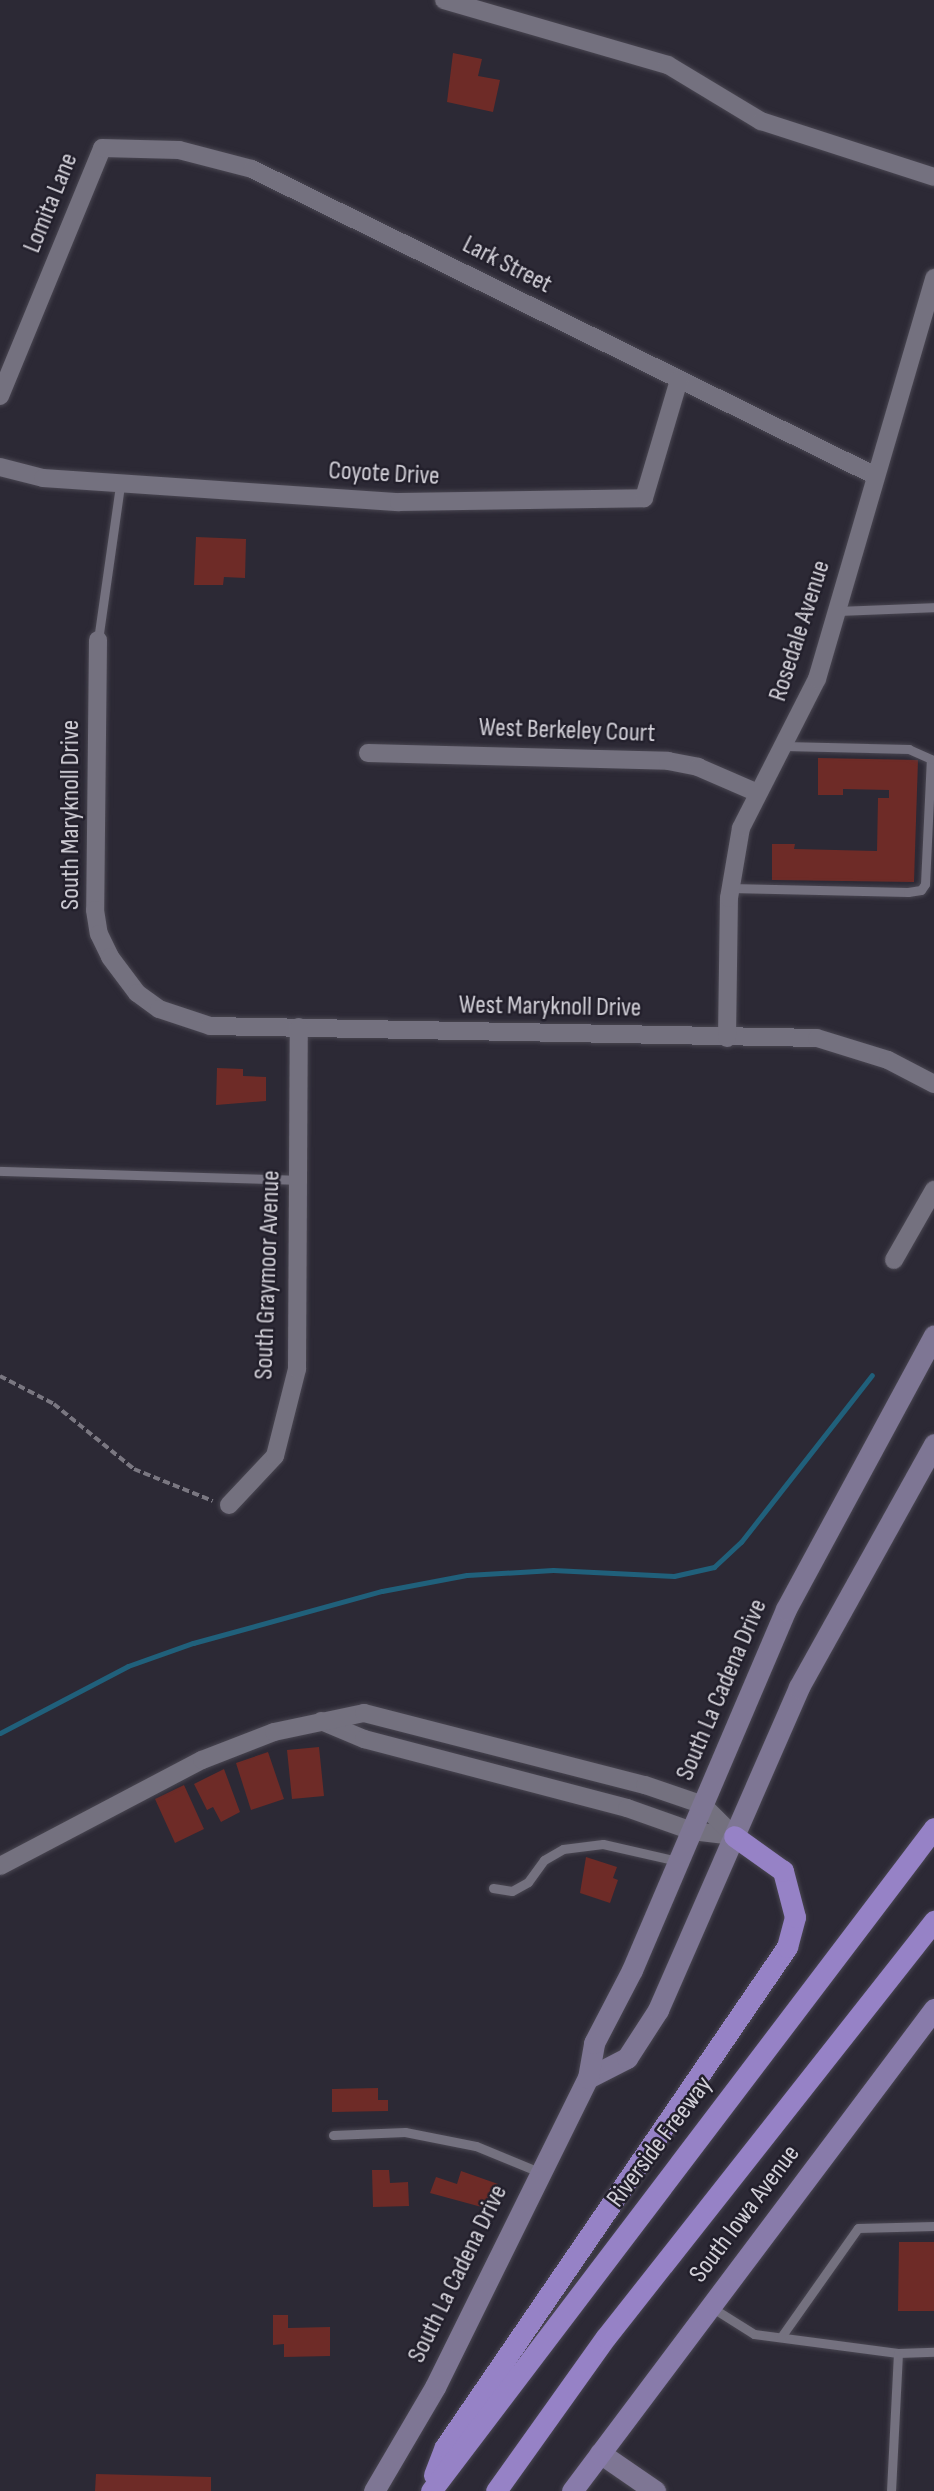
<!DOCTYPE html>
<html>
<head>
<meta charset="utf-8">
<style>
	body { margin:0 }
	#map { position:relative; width:934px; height:2491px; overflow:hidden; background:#2c2935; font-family:"Sofia Sans Condensed",sans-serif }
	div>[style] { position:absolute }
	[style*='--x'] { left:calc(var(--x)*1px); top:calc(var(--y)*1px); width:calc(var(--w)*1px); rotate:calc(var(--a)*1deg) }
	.stream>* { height:5px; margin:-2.5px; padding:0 2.5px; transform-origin:2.5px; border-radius:2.5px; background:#20607b }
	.building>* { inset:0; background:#6e2b27 }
	.path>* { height:3.5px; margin-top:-1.75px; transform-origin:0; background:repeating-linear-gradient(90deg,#7a7781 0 7px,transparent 0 10.5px) }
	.roads { filter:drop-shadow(0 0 2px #494651) drop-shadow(0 0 2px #494651) }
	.lane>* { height:9px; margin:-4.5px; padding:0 4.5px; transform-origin:4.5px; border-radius:4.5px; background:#74717f }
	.street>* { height:18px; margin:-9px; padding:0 9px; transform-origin:9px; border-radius:9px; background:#74717f }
	.secondary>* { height:21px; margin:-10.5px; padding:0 10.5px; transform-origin:10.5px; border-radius:10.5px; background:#7e7694 }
	.primary>* { height:21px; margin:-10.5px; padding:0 10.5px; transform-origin:10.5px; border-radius:10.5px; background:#887baa }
	.highway>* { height:21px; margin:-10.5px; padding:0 10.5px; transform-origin:10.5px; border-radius:10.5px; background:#9682c6 }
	span { translate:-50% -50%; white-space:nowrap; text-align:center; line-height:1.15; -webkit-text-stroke:5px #221f2b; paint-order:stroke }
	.street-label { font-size:26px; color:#d2d0d8 }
</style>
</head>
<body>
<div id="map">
	<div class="stream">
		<i style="--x:0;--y:1733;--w:144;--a:-27.6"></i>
		<i style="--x:128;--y:1666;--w:69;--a:-19.5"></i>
		<i style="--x:193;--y:1643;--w:196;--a:-15.4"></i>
		<i style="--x:382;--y:1591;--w:86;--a:-10.7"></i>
		<i style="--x:467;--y:1575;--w:86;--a:-3.3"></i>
		<i style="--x:553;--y:1570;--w:121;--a:2.8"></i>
		<i style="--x:674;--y:1576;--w:41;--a:-12.7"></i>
		<i style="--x:714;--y:1567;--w:37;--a:-43"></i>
		<i style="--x:741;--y:1542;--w:212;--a:-51.9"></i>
	</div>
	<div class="building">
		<i style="clip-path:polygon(453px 53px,482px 59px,478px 76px,500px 80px,493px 112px,447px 102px)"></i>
		<i style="clip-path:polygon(196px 537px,246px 539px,245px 578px,224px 577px,223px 585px,194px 585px)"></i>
		<i style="clip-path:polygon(818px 758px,918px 760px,914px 882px,772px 880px,772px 844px,795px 844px,794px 849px,877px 851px,878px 798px,889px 798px,889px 790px,843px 789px,843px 795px,818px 795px)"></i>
		<i style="clip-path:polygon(217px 1068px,243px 1069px,243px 1076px,266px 1077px,266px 1101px,216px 1105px)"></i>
		<i style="clip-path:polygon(319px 1747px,324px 1796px,292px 1799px,287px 1750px)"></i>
		<i style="clip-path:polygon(268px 1752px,284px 1799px,251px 1810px,236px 1763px)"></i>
		<i style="clip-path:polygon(224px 1769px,240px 1812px,221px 1822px,213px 1807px,207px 1810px,194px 1784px)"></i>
		<i style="clip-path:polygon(184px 1785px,204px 1829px,175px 1843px,155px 1799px)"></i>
		<i style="clip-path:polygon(586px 1857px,617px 1867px,613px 1878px,618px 1880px,610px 1903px,580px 1893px)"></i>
		<i style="clip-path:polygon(378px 2088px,378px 2100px,388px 2100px,388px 2111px,332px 2112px,332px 2089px)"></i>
		<i style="clip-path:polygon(372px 2170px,389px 2170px,390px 2183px,408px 2182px,409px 2206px,373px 2207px)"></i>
		<i style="clip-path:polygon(461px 2171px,498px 2184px,489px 2209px,430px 2193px,436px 2177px,457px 2184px)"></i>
		<i style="clip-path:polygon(899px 2242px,934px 2242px,934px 2311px,898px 2311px)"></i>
		<i style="clip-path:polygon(273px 2315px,288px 2315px,288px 2328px,330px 2327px,330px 2356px,284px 2357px,284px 2344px,273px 2345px)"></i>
		<i style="clip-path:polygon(96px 2474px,211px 2477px,211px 2491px,95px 2491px)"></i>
	</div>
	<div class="path">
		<i style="--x:0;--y:1376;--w:61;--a:27.4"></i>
		<i style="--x:54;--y:1404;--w:103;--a:39.1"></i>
		<i style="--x:134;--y:1469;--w:85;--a:22.1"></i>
	</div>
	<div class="roads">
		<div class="lane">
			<i style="--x:836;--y:611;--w:98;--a:-2.3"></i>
			<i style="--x:98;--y:640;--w:157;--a:-81.9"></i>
			<i style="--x:730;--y:888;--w:178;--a:1.3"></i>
			<i style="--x:908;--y:892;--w:13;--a:-9"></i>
			<i style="--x:921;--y:890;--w:7;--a:-56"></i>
			<i style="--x:925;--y:884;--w:125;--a:-87.3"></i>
			<i style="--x:931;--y:759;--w:24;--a:-156"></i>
			<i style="--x:909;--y:749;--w:125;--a:-178.6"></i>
			<i style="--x:0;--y:1171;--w:298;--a:1.7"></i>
			<i style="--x:493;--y:1888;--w:19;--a:9"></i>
			<i style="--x:512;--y:1891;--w:18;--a:-29"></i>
			<i style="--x:528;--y:1882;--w:27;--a:-54"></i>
			<i style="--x:544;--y:1860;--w:22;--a:-30"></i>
			<i style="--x:563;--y:1849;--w:40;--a:-7.1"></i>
			<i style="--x:603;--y:1844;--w:77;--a:12.8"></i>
			<i style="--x:333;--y:2135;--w:72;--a:-2.4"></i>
			<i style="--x:405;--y:2132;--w:72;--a:11.2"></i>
			<i style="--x:476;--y:2146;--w:68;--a:22.4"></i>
			<i style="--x:711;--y:2307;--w:51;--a:32.1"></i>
			<i style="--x:754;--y:2334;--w:145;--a:7.5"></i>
			<i style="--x:781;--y:2337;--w:133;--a:-54.8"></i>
			<i style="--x:858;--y:2228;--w:76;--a:-1.5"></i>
			<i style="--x:891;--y:2491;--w:138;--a:-87.1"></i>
			<i style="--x:898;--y:2353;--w:36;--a:-2"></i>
		</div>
		<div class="street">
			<i style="--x:444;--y:0;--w:233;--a:16.2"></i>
			<i style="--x:668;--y:65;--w:109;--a:31.1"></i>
			<i style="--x:761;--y:121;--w:182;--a:17.9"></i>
			<i style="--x:0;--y:396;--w:268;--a:-67.6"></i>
			<i style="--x:102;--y:148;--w:77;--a:1.5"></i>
			<i style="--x:179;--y:150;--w:75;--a:14.6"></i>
			<i style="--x:252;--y:169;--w:693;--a:26.2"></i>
			<i style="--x:0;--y:467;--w:44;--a:14.3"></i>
			<i style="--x:43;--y:478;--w:357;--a:3.9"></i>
			<i style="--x:399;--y:502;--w:245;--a:-0.9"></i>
			<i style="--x:644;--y:498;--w:123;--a:-73.5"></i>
			<i style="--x:98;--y:640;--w:270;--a:90.6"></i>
			<i style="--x:95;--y:910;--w:24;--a:81"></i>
			<i style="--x:99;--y:934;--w:25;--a:64"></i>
			<i style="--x:110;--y:957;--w:45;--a:53.1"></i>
			<i style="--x:137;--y:993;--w:27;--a:36"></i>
			<i style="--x:159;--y:1009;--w:54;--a:18.4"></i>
			<i style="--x:210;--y:1026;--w:607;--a:1.13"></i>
			<i style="--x:817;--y:1038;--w:74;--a:17.2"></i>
			<i style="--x:888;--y:1060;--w:52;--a:27.6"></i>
			<i style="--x:368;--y:753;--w:300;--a:1.5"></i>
			<i style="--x:668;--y:761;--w:31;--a:11"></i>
			<i style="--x:698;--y:767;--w:65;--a:23.4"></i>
			<i style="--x:727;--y:1038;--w:140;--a:-89.2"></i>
			<i style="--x:729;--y:898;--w:71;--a:-80.3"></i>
			<i style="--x:741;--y:828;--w:167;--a:-63"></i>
			<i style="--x:817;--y:679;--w:418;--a:-73.7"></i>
			<i style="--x:894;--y:1260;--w:81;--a:-60.3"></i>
			<i style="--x:229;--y:1505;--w:67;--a:-46.8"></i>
			<i style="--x:275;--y:1456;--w:90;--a:-75.8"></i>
			<i style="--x:297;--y:1369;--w:342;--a:-89.7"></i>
			<i style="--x:321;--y:1721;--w:47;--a:22.7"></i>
			<i style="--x:364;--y:1739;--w:272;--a:14.7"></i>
			<i style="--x:627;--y:1808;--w:69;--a:19.5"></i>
			<i style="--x:692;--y:1831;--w:42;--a:6.8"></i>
			<i style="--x:0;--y:1866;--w:228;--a:-27.7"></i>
			<i style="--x:202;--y:1760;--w:77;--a:-21.3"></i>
			<i style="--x:274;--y:1732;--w:92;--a:-11.9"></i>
			<i style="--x:364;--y:1713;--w:290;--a:14.4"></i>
			<i style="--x:645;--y:1785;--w:61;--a:19"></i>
			<i style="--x:703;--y:1805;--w:44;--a:45"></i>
		</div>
		<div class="secondary">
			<i style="--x:588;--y:2078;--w:44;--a:-27.1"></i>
			<i style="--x:627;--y:2058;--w:57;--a:-57.1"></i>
			<i style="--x:658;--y:2010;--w:352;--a:-66.4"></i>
			<i style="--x:799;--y:1687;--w:278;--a:-60.9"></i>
			<i style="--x:600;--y:2453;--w:67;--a:34.6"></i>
			<i style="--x:374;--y:2491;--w:121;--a:-59.6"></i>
			<i style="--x:435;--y:2387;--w:345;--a:-63.7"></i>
			<i style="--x:588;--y:2078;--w:36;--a:-80"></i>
			<i style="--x:594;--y:2043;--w:82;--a:-62.5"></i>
			<i style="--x:632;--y:1970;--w:392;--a:-66.9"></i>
			<i style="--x:786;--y:1609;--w:311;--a:-61.6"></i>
		</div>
		<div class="primary">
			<i style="--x:572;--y:2491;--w:603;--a:-53.09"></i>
		</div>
		<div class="highway">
			<i style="--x:434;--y:2475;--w:30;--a:-69"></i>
			<i style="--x:445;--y:2447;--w:606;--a:-55.63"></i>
			<i style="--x:787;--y:1947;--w:31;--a:-75"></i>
			<i style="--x:795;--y:1917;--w:48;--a:-104.6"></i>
			<i style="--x:783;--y:1871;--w:60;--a:-144.5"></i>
			<i style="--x:431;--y:2491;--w:832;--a:-52.81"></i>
			<i style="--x:496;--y:2491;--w:189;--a:-54.5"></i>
			<i style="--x:606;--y:2337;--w:530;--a:-51.75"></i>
		</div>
	</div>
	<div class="street-label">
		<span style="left:51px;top:203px;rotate:-68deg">Lomita Lane</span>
		<span style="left:507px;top:265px;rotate:27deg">Lark Street</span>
		<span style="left:384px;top:474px;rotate:3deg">Coyote Drive</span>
		<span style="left:800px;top:631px;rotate:-72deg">Rosedale Avenue</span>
		<span style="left:567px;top:731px;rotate:2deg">West Berkeley Court</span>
		<span style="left:71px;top:815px;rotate:-90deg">South Maryknoll Drive</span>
		<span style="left:550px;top:1007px;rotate:1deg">West Maryknoll Drive</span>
		<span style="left:268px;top:1275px;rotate:-88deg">South Graymoor Avenue</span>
		<span style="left:722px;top:1690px;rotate:-67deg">South La Cadena Drive</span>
		<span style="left:660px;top:2142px;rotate:-53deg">Riverside Freeway</span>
		<span style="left:745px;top:2214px;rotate:-53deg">South Iowa Avenue</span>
		<span style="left:458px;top:2274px;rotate:-64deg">South La Cadena Drive</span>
	</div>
</div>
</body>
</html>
